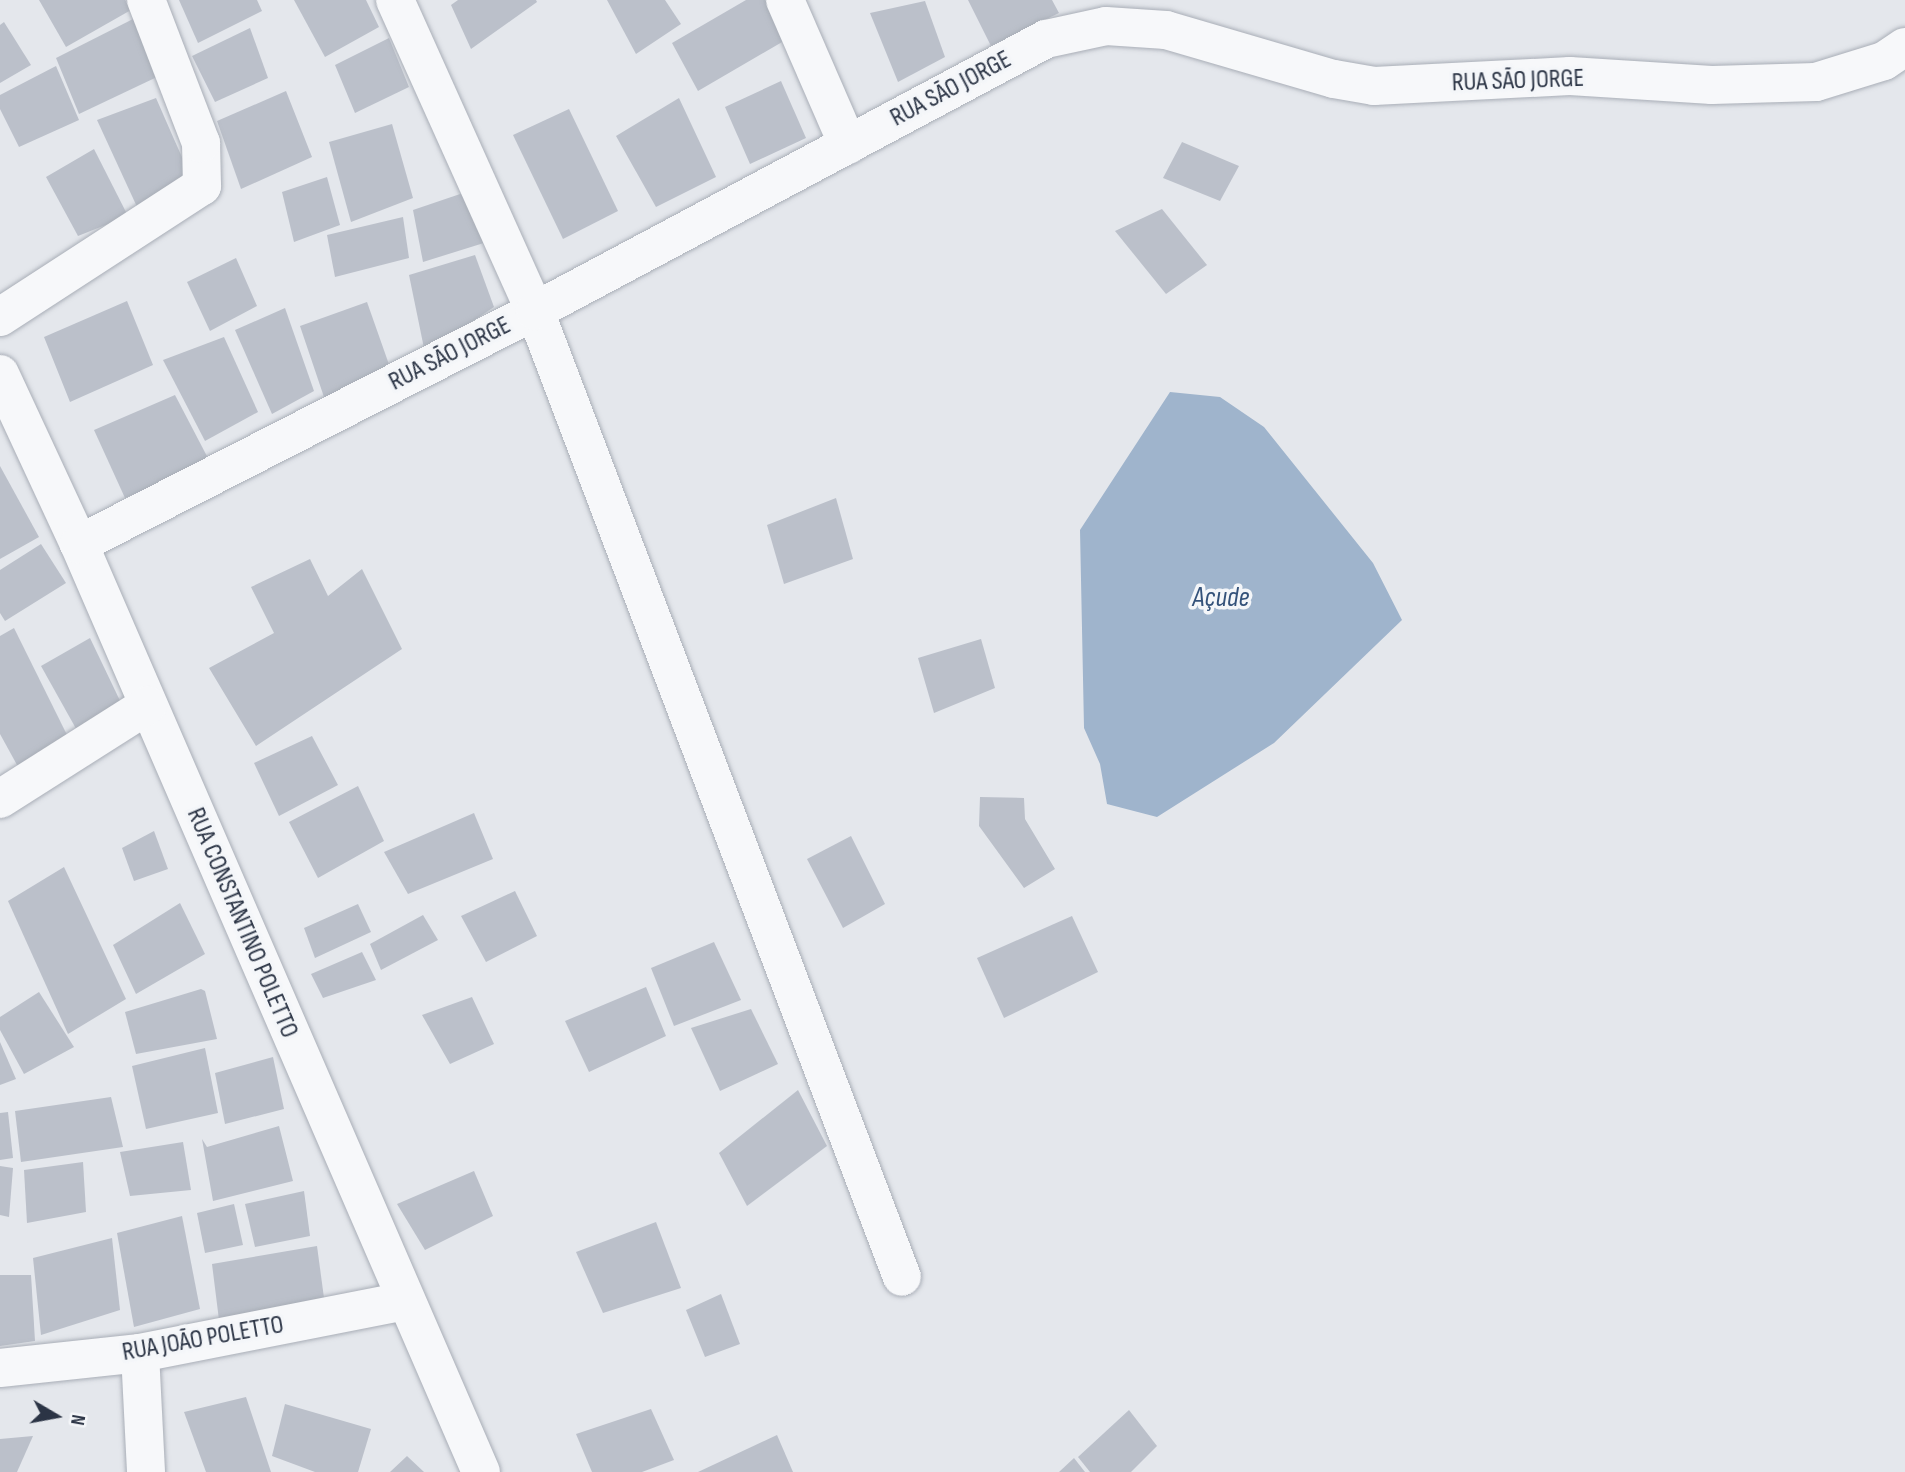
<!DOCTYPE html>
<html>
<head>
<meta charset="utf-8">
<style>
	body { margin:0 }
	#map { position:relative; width:1905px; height:1472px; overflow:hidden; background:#e4e7ec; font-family:"Sofia Sans Condensed",sans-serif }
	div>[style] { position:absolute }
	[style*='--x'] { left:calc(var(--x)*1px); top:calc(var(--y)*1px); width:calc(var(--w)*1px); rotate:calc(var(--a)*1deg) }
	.water>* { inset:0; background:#9fb4cc }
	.building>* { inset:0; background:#bbc0ca }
	.roads { filter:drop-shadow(0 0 2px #a9aeb7) drop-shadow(0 0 2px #a9aeb7) }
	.minor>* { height:38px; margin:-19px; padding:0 19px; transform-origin:19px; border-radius:19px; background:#f7f8fa }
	span { translate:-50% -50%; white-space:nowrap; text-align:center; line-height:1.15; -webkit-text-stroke:7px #f4f6f9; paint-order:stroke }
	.street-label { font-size:26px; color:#2b3445 }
	.water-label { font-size:28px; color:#34527a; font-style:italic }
	.north { position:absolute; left:21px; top:1381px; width:70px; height:70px; -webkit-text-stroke:5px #f4f6f9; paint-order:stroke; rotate:100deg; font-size:19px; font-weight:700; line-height:28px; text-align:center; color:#2b3445 }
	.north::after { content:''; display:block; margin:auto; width:24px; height:32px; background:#2b3445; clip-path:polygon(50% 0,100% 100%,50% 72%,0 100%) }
</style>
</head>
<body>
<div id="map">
	<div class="water">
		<i style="clip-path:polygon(1170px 392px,1220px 397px,1264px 427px,1373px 563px,1402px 620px,1274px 743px,1157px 817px,1107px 804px,1100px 764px,1084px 728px,1080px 530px)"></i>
	</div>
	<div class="building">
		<i style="clip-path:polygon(39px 0,125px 0,131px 10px,66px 47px)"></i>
		<i style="clip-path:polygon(179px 0,257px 0,262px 11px,198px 43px)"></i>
		<i style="clip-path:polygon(294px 0,366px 0,379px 27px,325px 57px)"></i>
		<i style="clip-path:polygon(458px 0,536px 0,537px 2px,471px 49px,451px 5px)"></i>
		<i style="clip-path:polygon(607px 0,665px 0,681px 24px,636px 54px)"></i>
		<i style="clip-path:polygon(746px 0,768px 0,789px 38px,698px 91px,672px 43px)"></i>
		<i style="clip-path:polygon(968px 0,1052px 0,1059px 13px,991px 46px)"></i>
		<i style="clip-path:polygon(925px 1px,945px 57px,898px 82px,870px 13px)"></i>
		<i style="clip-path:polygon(135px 18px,157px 77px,79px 114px,56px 58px)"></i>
		<i style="clip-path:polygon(4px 22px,31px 65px,0 83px,0 25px)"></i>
		<i style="clip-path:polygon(250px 28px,268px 78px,215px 102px,192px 56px)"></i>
		<i style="clip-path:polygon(389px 38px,409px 87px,355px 113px,335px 65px)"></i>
		<i style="clip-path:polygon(56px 66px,79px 120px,19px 147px,0 109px,0 95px)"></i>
		<i style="clip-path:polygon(781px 81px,806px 138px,750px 164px,725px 107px)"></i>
		<i style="clip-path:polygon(286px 91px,312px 157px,241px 189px,217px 121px)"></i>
		<i style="clip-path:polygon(156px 98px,195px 187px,138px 209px,97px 120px)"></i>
		<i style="clip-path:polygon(679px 98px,716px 177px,656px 207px,616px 136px)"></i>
		<i style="clip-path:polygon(569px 109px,618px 211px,563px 239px,513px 135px)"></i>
		<i style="clip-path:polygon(392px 124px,413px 198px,351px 222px,329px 142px)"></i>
		<i style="clip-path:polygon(1182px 142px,1239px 166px,1220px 201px,1163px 178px)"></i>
		<i style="clip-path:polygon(94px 149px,128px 216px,78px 236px,46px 177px)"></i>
		<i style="clip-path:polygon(327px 177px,340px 225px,294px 242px,282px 192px)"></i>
		<i style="clip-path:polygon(466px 192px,487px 242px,423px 262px,413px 210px)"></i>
		<i style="clip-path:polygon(1162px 209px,1207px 265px,1166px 294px,1115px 231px)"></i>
		<i style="clip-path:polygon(403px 217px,409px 258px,335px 277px,327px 235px)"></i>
		<i style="clip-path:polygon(475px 255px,494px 307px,425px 353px,409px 275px)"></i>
		<i style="clip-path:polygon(236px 258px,257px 306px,210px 331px,187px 282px)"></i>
		<i style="clip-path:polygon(127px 301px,153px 365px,70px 402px,44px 337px)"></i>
		<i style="clip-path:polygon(367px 302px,392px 373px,326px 403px,300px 326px)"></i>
		<i style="clip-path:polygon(285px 308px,314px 391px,272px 414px,235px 330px)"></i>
		<i style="clip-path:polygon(224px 337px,258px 412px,205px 441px,163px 360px)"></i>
		<i style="clip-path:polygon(175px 395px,210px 462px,125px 498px,94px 430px)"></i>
		<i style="clip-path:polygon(0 466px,39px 537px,0 559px)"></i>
		<i style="clip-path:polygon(836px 498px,853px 559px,784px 584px,767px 525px)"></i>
		<i style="clip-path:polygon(41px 544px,66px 583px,5px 621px,0 613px,0 570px)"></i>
		<i style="clip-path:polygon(310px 559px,328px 596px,362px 569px,402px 649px,256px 746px,209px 668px,274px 633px,251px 587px)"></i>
		<i style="clip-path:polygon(14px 628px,71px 743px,22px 774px,0 734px,0 636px)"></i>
		<i style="clip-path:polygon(90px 638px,123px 707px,79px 734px,41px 666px)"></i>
		<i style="clip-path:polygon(981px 639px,995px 688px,934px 713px,918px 658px)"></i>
		<i style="clip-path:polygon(312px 736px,338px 785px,279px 816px,254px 763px)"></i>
		<i style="clip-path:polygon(358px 786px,384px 841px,318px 878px,289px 822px)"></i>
		<i style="clip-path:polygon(980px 797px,1024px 798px,1025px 819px,1055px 869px,1024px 888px,979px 826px)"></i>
		<i style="clip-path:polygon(474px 813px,493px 859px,408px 894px,384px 852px)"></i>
		<i style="clip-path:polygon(154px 831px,168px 869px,134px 881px,122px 848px)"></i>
		<i style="clip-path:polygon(851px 836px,885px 904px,843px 928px,807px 859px)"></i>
		<i style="clip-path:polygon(64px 867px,126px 999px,68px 1034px,8px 901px)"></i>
		<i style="clip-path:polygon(515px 891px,537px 936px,486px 962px,461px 916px)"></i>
		<i style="clip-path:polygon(180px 903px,205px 954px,136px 994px,113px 945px)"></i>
		<i style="clip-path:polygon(358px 904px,371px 932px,315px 958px,304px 928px)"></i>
		<i style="clip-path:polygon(423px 915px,438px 940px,381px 970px,370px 944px)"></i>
		<i style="clip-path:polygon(1072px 916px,1098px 972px,1004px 1018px,977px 958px)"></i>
		<i style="clip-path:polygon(714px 942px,741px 1000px,674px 1026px,651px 968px)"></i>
		<i style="clip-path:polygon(362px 952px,376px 980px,323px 998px,311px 974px)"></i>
		<i style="clip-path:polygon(646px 987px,666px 1036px,589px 1072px,565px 1021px)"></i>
		<i style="clip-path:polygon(201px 989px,205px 991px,217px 1039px,136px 1054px,125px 1012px)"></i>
		<i style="clip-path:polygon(39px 992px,74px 1047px,24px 1074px,0 1030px,0 1017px)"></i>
		<i style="clip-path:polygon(472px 997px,494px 1044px,450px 1064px,422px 1015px)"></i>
		<i style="clip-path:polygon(751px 1009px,778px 1064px,720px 1091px,691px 1028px)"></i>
		<i style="clip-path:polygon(0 1042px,16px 1079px,0 1085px)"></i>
		<i style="clip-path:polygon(205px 1048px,218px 1113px,146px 1129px,132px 1066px)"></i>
		<i style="clip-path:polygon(273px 1057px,284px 1109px,225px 1124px,215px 1073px)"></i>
		<i style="clip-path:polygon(798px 1090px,827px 1146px,747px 1206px,719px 1153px)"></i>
		<i style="clip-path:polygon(111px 1097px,123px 1147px,21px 1162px,15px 1111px)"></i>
		<i style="clip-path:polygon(8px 1112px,13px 1158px,0 1160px,0 1113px)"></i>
		<i style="clip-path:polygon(279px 1126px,293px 1181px,213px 1201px,202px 1139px,207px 1147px)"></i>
		<i style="clip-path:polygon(183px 1142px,191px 1190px,130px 1196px,120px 1152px)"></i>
		<i style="clip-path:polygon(83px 1162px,86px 1212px,27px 1223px,24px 1170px)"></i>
		<i style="clip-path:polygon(0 1166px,13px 1168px,9px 1217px,0 1215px)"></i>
		<i style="clip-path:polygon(474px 1171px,493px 1216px,425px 1250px,397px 1204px)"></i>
		<i style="clip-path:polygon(304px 1191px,310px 1236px,255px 1247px,245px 1204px)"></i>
		<i style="clip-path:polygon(234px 1204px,243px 1245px,205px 1253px,197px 1213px)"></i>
		<i style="clip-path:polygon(182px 1216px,200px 1309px,134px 1327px,117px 1233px)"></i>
		<i style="clip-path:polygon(656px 1222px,681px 1288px,603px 1313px,576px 1252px)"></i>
		<i style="clip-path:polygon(112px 1238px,120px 1310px,41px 1335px,33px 1258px)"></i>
		<i style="clip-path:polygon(317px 1246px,324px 1298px,219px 1320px,212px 1264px)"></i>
		<i style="clip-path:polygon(0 1275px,31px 1275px,35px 1341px,0 1346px)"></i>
		<i style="clip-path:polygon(721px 1294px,740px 1344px,705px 1357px,686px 1310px)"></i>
		<i style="clip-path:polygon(246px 1397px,271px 1472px,206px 1472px,184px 1412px)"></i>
		<i style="clip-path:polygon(285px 1404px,371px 1429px,358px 1472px,315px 1472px,272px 1456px)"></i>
		<i style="clip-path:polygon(651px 1409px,674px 1460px,642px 1472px,592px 1472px,576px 1434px)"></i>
		<i style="clip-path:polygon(1129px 1410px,1157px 1446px,1131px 1472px,1090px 1472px,1078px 1457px)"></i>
		<i style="clip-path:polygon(777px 1435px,793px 1472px,698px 1472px)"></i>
		<i style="clip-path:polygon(33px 1436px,17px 1472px,0 1472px,0 1439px)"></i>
		<i style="clip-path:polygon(407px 1456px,424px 1472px,390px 1472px)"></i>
		<i style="clip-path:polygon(1074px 1458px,1085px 1472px,1059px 1472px)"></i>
	</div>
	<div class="roads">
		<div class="minor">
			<i style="--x:395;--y:0;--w:341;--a:65.8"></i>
			<i style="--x:535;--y:311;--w:1033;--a:69.2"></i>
			<i style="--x:785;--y:0;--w:158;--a:66.5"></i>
			<i style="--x:0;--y:317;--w:241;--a:-33"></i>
			<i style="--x:202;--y:186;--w:43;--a:-91.3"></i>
			<i style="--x:201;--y:143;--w:153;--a:-111"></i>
			<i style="--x:0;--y:374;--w:187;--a:65.1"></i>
			<i style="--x:79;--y:544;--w:1011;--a:66.58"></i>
			<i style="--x:79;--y:544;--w:512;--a:-27.07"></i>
			<i style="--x:535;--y:311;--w:579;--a:-28.03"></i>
			<i style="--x:1046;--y:39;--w:61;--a:-12.2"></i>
			<i style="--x:1106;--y:26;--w:60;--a:3.8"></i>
			<i style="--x:1166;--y:30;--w:175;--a:16.3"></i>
			<i style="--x:1334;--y:79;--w:41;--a:9.9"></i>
			<i style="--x:1374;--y:86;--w:196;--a:-2.9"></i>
			<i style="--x:1570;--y:76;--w:142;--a:3.6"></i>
			<i style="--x:1712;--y:85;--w:104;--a:-1.7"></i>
			<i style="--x:1816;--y:82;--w:71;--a:-17.2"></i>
			<i style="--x:1884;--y:61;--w:25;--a:-34"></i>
			<i style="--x:0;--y:799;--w:175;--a:-32.4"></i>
			<i style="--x:140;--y:1353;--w:119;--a:87.1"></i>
			<i style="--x:0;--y:1368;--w:141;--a:-6.1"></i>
			<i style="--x:140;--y:1353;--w:270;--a:-11.1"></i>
		</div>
	</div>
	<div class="street-label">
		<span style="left:1518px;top:81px;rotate:-2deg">RUA SÃO JORGE</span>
		<span style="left:951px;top:89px;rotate:-28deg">RUA SÃO JORGE</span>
		<span style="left:450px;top:354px;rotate:-27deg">RUA SÃO JORGE</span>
		<span style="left:242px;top:923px;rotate:67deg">RUA CONSTANTINO POLETTO</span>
		<span style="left:203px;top:1339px;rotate:-10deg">RUA JOÃO POLETTO</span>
	</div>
	<div class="water-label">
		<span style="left:1221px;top:598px">Açude</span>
	</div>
	<div class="north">N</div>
</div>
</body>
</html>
